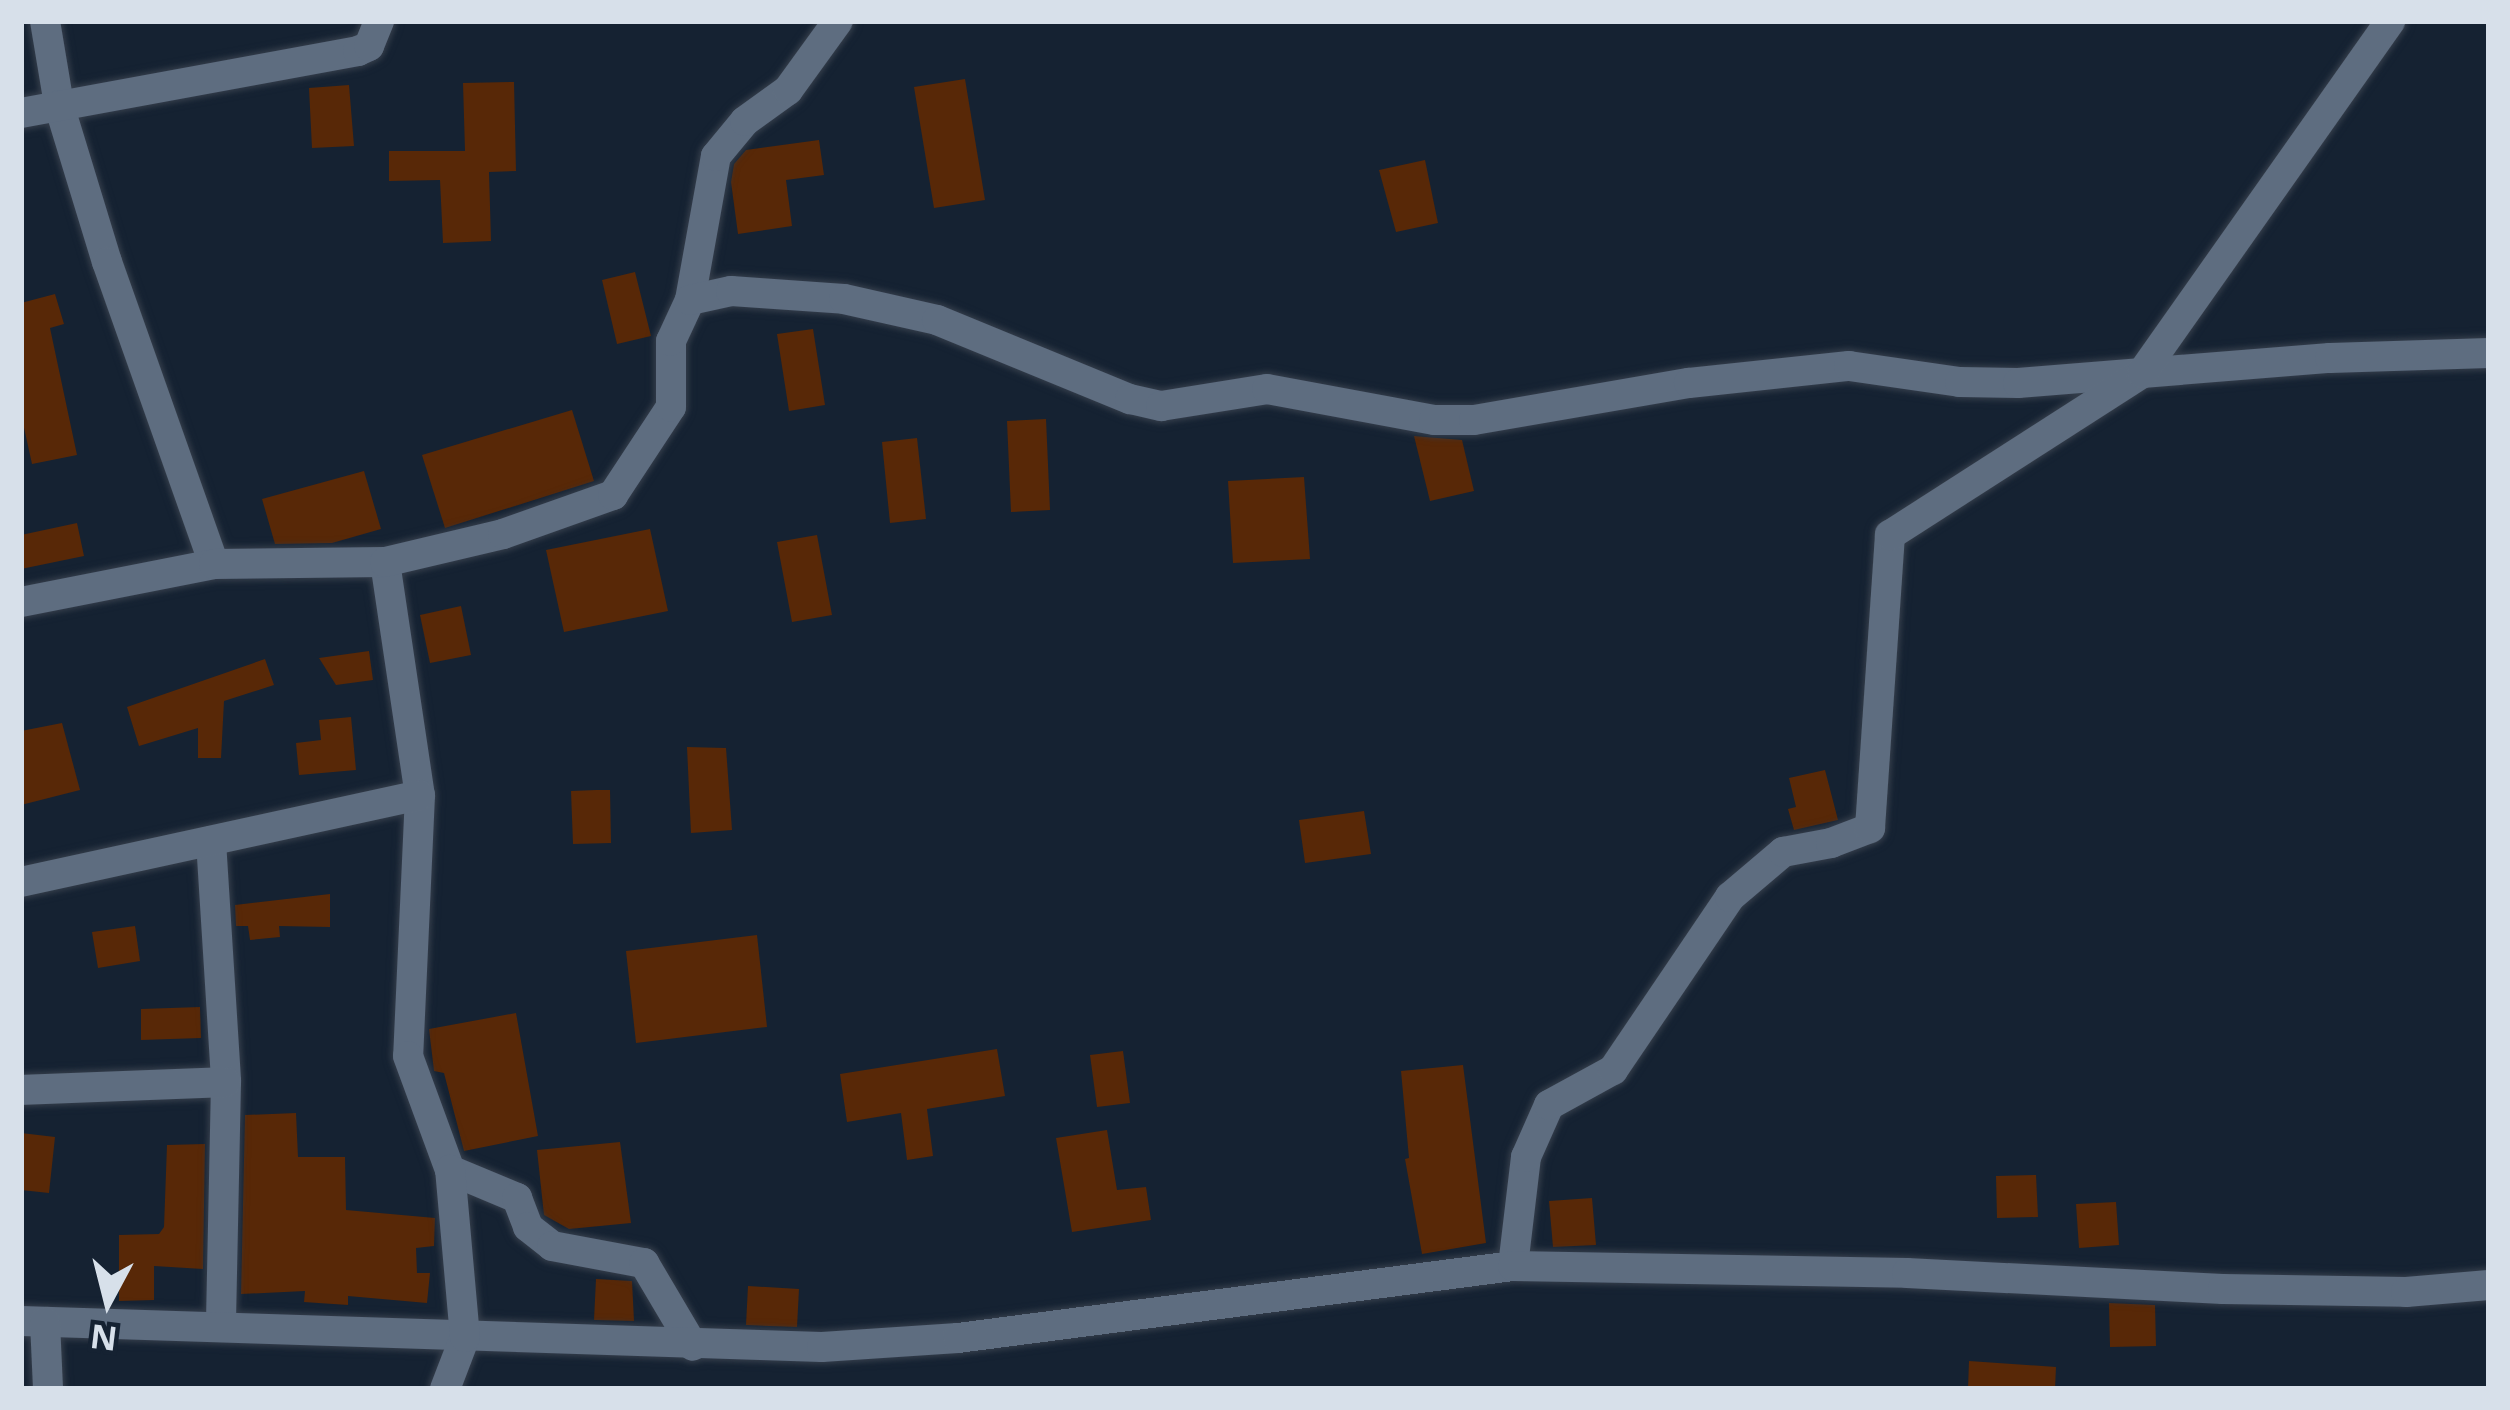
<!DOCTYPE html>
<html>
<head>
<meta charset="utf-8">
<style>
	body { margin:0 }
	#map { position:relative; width:2510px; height:1410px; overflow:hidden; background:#152232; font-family:"Open Sans",sans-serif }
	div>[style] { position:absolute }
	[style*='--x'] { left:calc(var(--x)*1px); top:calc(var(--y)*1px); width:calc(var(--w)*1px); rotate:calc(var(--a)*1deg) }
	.building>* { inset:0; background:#582807 }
	.roads { filter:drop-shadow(0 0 3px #353e4b) drop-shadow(0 0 3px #353e4b) }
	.minor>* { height:30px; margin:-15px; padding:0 15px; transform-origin:15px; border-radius:15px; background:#5e6d80 }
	span { translate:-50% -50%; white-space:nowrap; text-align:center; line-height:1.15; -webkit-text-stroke:9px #152232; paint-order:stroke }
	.frame { position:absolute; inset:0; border:24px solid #d7e0ea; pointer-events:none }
	.north { position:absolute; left:48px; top:1242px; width:120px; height:120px; -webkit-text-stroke:9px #152232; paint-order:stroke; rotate:187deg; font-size:33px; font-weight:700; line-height:48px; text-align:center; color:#d7e0ea }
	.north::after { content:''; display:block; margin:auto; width:42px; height:54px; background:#d7e0ea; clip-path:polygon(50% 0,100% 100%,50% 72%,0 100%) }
</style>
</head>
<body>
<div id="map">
	<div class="building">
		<i style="clip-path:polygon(965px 79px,985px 200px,934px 208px,914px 87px)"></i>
		<i style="clip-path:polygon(514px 82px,516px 171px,489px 172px,491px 241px,443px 243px,440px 180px,389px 181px,389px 151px,465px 151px,463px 83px)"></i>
		<i style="clip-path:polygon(349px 85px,354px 146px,312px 148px,309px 88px)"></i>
		<i style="clip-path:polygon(819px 140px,824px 175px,786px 180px,792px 226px,738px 234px,731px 182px,734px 164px,746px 150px)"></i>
		<i style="clip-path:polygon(1425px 160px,1438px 223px,1396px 232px,1379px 170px)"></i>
		<i style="clip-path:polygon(635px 272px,651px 336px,617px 344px,602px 280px)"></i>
		<i style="clip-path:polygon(55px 294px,64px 324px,50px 328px,77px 455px,32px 464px,21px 414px,21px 303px)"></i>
		<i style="clip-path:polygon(813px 329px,825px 405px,789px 411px,777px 334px)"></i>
		<i style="clip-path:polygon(572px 410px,594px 481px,445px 528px,422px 455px)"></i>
		<i style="clip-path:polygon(1046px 419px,1050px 510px,1011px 512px,1007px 421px)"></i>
		<i style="clip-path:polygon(1414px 436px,1462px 440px,1474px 491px,1430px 501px)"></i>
		<i style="clip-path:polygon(917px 438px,926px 519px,890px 523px,882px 442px)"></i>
		<i style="clip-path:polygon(364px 471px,381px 529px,332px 543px,275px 544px,262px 499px)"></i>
		<i style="clip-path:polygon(1304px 477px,1310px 559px,1233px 563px,1228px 481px)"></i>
		<i style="clip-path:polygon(77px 523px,84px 556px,21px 569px,21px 535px)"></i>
		<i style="clip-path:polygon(650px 529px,668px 611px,564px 632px,546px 550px)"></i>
		<i style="clip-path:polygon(817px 535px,832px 615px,792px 622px,777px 542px)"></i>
		<i style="clip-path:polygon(461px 606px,471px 655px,430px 663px,420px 615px)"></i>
		<i style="clip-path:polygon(369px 651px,373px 680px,336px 685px,319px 658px)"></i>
		<i style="clip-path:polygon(265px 659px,274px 685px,224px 701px,221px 758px,198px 758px,198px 728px,139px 746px,127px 707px)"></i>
		<i style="clip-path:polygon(351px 717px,356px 770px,299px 775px,296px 743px,321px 740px,319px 720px)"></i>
		<i style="clip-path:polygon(62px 723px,80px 790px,21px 805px,21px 731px)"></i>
		<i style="clip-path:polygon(687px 747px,726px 748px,732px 830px,691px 833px)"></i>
		<i style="clip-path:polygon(1825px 770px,1838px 820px,1794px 830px,1788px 809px,1796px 807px,1789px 778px)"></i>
		<i style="clip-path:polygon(596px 790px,610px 790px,611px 843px,573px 844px,571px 791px)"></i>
		<i style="clip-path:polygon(1364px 811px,1371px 854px,1305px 863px,1299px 820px)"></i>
		<i style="clip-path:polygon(330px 894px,330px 927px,279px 926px,280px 937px,250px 940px,248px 926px,236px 926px,235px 905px)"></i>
		<i style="clip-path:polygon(135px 926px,140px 961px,98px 968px,92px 932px)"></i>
		<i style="clip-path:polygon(757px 935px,767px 1027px,636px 1043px,626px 951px)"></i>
		<i style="clip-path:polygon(200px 1007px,201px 1038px,141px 1040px,141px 1009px)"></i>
		<i style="clip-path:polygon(516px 1013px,538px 1136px,464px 1151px,444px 1073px,434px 1071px,429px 1029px)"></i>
		<i style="clip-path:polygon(997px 1049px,1005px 1096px,927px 1109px,933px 1156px,907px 1160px,901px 1113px,847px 1122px,840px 1074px)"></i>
		<i style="clip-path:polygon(1123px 1051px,1130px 1103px,1097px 1107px,1090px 1055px)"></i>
		<i style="clip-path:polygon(1463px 1065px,1486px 1243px,1422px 1254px,1405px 1159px,1409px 1158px,1401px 1071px)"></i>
		<i style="clip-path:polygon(296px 1113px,298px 1157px,345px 1157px,346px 1210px,435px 1218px,434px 1246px,416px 1248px,417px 1273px,430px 1273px,427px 1303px,348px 1296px,348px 1305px,304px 1302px,305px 1291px,241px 1294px,245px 1115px)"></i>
		<i style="clip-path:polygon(1107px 1130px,1117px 1190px,1146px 1187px,1151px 1220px,1072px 1232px,1056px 1138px)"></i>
		<i style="clip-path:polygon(21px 1133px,55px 1137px,49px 1193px,21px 1190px)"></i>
		<i style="clip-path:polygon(620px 1142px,631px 1223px,569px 1229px,544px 1215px,537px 1150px)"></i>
		<i style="clip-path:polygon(205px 1144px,203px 1269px,154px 1266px,154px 1300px,119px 1301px,119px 1235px,159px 1234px,164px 1227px,167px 1145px)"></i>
		<i style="clip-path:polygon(2036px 1175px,2038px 1217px,1997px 1218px,1996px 1176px)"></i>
		<i style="clip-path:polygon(1592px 1198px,1596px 1245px,1553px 1247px,1549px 1201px)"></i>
		<i style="clip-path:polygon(2116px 1202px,2119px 1245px,2079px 1248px,2076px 1204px)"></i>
		<i style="clip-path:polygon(596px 1279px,632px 1281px,634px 1321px,594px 1320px)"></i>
		<i style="clip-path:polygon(748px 1286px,799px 1289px,797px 1327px,746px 1325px)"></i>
		<i style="clip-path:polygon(2109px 1303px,2155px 1305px,2156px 1346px,2110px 1347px)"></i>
		<i style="clip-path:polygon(1969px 1361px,2056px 1367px,2055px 1389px,1968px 1389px)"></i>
	</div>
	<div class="roads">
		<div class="minor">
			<i style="--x:45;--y:21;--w:85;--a:80.5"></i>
			<i style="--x:59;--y:105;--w:164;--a:73"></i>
			<i style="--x:107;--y:262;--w:320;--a:70.5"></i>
			<i style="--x:21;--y:113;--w:343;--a:-10.4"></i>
			<i style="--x:358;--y:51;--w:12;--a:-24"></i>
			<i style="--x:369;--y:46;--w:27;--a:-68"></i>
			<i style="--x:690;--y:300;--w:146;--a:-79.8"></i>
			<i style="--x:716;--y:156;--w:45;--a:-50.4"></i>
			<i style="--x:745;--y:121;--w:53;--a:-35.8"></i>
			<i style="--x:788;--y:90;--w:85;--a:-54.1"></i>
			<i style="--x:385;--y:562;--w:236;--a:81.5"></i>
			<i style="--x:420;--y:795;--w:261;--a:92.6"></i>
			<i style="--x:408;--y:1056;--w:121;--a:69.8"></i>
			<i style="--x:450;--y:1170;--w:73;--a:22.7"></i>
			<i style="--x:517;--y:1198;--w:31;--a:69"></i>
			<i style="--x:528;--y:1227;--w:31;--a:38"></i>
			<i style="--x:552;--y:1246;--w:94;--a:10.5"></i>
			<i style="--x:644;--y:1263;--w:96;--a:59.4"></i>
			<i style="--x:21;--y:602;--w:197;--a:-11.1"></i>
			<i style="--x:214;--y:564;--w:171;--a:-0.7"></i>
			<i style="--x:385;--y:562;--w:121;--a:-13.3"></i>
			<i style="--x:503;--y:534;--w:117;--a:-19.5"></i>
			<i style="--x:613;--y:495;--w:105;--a:-56.6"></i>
			<i style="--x:671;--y:407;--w:66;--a:-90"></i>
			<i style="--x:671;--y:341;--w:45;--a:-65.1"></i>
			<i style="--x:690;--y:300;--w:42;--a:-12.4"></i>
			<i style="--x:731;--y:291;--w:113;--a:4"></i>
			<i style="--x:844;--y:299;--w:95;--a:12.7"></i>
			<i style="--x:937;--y:320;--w:209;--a:22.3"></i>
			<i style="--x:1130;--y:399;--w:32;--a:13"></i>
			<i style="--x:1161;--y:406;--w:107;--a:-9.1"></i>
			<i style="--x:1267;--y:389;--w:170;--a:10.5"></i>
			<i style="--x:1434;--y:420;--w:40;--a:0"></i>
			<i style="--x:1474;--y:420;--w:218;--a:-9.8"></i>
			<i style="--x:1689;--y:383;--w:161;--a:-6.1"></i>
			<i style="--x:1849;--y:366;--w:112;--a:8.2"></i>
			<i style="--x:1960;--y:382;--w:58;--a:1"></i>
			<i style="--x:2018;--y:383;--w:313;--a:-4.6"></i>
			<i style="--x:2330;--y:358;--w:159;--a:-1.8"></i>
			<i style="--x:211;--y:841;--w:241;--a:86.4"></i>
			<i style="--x:226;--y:1082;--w:244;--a:91.2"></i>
			<i style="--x:21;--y:882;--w:408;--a:-12.3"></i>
			<i style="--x:21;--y:1090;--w:205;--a:-2.2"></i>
			<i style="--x:1513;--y:1266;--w:110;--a:-83.2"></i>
			<i style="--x:1526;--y:1157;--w:57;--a:-66.1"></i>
			<i style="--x:1549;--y:1105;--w:73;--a:-28.7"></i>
			<i style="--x:1613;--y:1070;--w:209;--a:-55.9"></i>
			<i style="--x:1730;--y:897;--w:70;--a:-40.3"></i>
			<i style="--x:1783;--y:852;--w:49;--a:-10.6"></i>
			<i style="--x:1831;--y:843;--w:42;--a:-21"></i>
			<i style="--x:1870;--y:828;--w:294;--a:-86.1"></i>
			<i style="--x:1890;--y:535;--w:300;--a:-32.7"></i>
			<i style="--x:2142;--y:373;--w:431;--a:-54.8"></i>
			<i style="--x:21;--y:1321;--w:801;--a:1.86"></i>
			<i style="--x:822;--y:1347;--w:136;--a:-3.8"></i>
			<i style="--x:958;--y:1338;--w:560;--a:-7.39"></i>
			<i style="--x:1513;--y:1266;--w:394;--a:1"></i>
			<i style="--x:1907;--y:1273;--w:316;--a:2.9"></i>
			<i style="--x:2223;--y:1289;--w:183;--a:0.9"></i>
			<i style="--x:2406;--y:1292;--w:83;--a:-4.8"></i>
			<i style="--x:45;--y:1322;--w:67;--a:87.4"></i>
			<i style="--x:445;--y:1389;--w:56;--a:-69"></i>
			<i style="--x:465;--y:1337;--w:168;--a:-95.1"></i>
		</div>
	</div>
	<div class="frame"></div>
	<div class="north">N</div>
</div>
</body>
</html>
